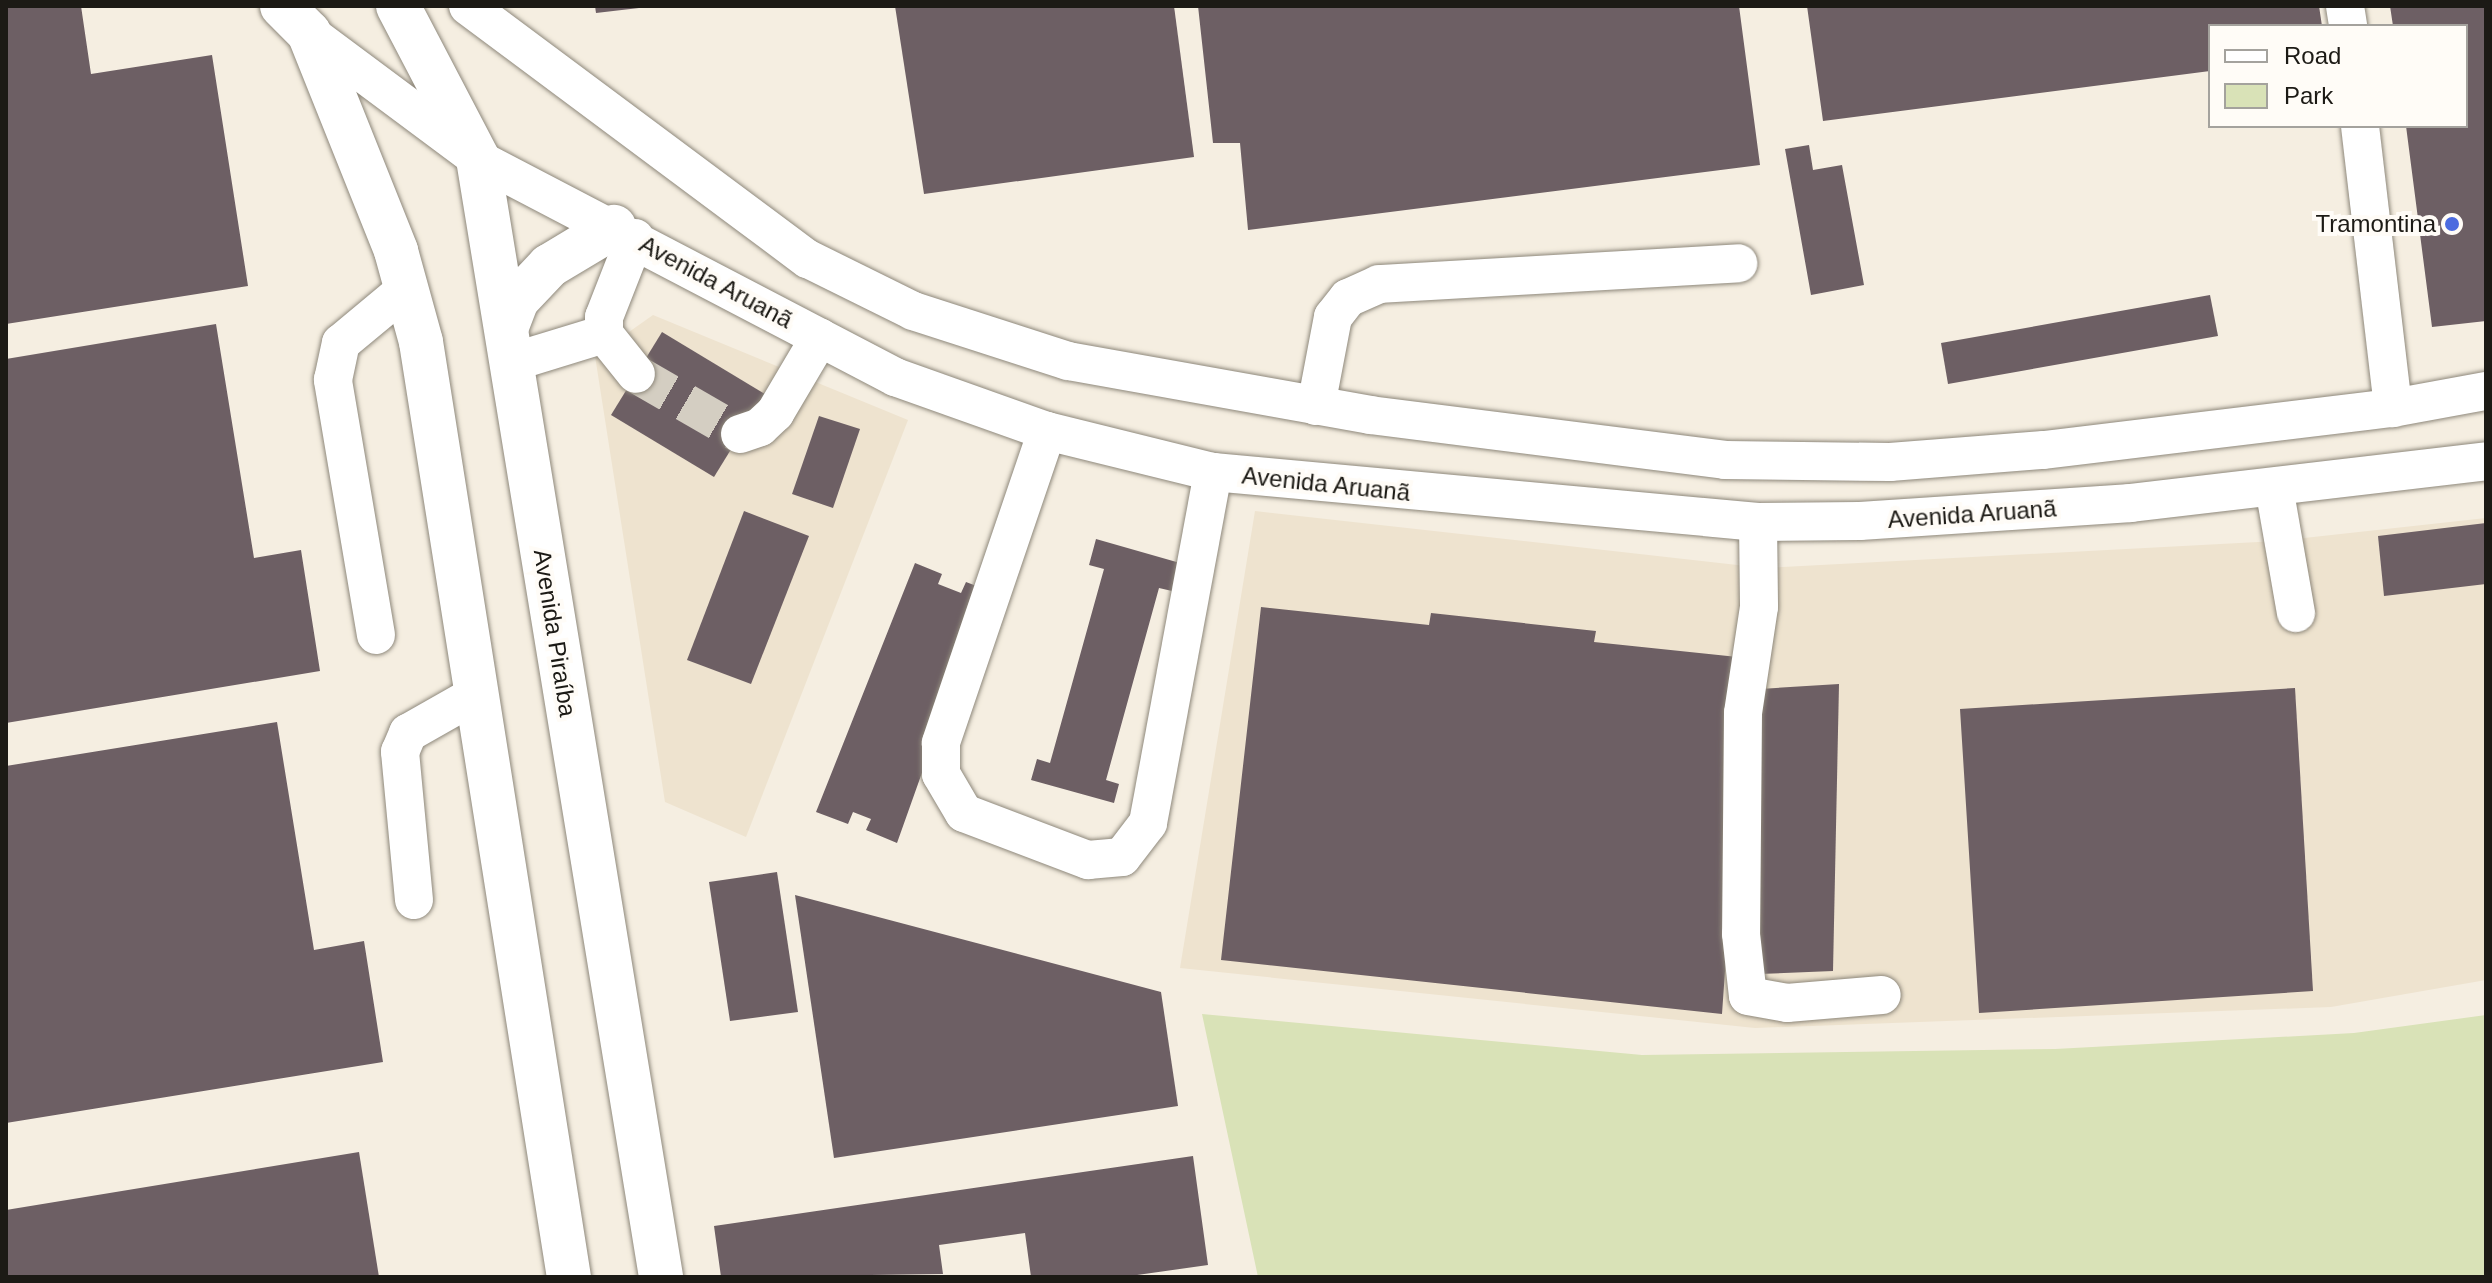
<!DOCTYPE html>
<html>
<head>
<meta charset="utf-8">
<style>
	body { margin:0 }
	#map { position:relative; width:2492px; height:1283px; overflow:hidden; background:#f5eee1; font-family:Arial,sans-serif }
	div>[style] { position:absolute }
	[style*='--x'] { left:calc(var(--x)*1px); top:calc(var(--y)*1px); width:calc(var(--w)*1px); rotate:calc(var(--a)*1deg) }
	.built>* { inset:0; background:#eee3cf }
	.green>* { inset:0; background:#d9e2b7 }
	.building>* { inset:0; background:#6d5f64 }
	.minor-tunnel>* { height:38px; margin-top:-19px; transform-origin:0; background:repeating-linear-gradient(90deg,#d4cec2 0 38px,transparent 0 57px) }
	.roads { filter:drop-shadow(0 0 2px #8e887b) drop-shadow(0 0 2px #8e887b) }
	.minor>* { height:38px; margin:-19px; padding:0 19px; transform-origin:19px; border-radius:19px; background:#fff }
	.major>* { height:44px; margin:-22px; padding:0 22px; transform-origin:22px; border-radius:22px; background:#fff }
	.dots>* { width:22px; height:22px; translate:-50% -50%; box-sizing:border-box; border:4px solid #fffcf7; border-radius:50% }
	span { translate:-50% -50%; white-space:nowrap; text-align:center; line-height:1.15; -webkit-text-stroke:8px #fffcf7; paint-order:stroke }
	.poi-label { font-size:24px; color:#1c1a15 }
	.right { translate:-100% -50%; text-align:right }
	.street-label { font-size:24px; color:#1c1a15 }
	.frame { position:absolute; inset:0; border:8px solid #1c1a15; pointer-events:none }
	.legend { position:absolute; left:2208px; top:24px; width:260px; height:104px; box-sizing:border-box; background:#fffcf7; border:2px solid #a4a29d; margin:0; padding:10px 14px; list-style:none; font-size:24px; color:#1c1a15 }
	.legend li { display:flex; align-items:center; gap:16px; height:40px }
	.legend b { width:40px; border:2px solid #a4a29d }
</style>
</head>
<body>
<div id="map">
	<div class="built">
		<i style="clip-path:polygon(653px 315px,908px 420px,746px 837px,665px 802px,595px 356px)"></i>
		<i style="clip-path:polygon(1255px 511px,1764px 568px,2277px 541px,2486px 518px,2486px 980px,2331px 1007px,1755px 1028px,1180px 968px)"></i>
	</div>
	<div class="green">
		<i style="clip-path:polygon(1202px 1014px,1642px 1055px,2055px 1049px,2354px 1033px,2486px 1015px,2486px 1277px,1258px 1277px)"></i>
	</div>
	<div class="building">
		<i style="clip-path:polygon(6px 6px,81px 6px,91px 74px,212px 55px,248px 286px,6px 324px)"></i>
		<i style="clip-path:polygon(595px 6px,639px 6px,639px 8px,596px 13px)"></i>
		<i style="clip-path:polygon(895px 6px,1174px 6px,1194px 157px,924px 194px)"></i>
		<i style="clip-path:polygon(1198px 6px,1739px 6px,1760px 165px,1248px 230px,1240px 143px,1213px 143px)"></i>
		<i style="clip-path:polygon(1807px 6px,2319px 6px,2322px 26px,2210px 26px,2210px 71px,1823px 121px)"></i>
		<i style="clip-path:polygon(2390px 6px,2486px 6px,2486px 321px,2432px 327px,2406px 126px,2466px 126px,2466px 26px,2393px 26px)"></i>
		<i style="clip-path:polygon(1809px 145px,1813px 170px,1842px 165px,1864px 285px,1811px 295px,1785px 149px)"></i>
		<i style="clip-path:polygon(2210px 295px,2218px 336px,1948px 384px,1941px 343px)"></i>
		<i style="clip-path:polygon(216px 324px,254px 558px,301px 550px,320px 671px,6px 723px,6px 359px)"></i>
		<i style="clip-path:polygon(662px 332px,765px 394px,714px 477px,611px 415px)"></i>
		<i style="clip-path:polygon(819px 416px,860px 429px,833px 508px,792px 494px)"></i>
		<i style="clip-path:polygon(744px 511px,809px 536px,751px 684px,687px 660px)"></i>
		<i style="clip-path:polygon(2486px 523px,2486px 584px,2384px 596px,2378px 536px)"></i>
		<i style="clip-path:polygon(1096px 539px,1180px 563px,1172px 591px,1159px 588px,1106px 780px,1119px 784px,1114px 803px,1031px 780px,1037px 759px,1050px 763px,1104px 569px,1089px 565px)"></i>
		<i style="clip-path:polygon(915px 563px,942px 574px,938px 584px,961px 593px,966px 582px,987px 590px,897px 843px,866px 830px,871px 819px,853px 812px,848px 824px,816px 812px)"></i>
		<i style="clip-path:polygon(1261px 607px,1429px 625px,1431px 613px,1596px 631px,1594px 642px,1747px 658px,1722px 1014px,1221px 960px)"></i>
		<i style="clip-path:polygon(1839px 684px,1833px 971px,1759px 974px,1760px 689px)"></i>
		<i style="clip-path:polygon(2295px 688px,2313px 991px,1979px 1013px,1960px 709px)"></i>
		<i style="clip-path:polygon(277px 722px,314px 950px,364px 941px,383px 1062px,6px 1123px,6px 766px)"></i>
		<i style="clip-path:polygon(777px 872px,798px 1012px,730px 1021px,709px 882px)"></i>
		<i style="clip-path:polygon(795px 895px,1161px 992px,1178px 1106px,834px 1158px)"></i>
		<i style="clip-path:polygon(359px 1152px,379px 1277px,6px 1277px,6px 1210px)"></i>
		<i style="clip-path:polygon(1193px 1156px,1208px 1265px,1123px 1277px,1031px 1277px,1025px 1233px,939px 1245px,943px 1274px,721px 1277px,714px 1226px)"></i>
	</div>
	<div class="minor-tunnel">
		<i style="--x:636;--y:374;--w:120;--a:30"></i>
	</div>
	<div class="roads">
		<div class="minor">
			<i style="--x:468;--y:6;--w:424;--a:36.7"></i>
			<i style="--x:808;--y:259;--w:117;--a:26.3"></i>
			<i style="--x:913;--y:311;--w:163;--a:17.9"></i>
			<i style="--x:1068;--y:361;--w:307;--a:10.1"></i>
			<i style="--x:1370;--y:415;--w:358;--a:7.2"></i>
			<i style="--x:1725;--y:460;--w:165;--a:0.7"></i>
			<i style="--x:1890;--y:462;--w:154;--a:-4.5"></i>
			<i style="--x:2044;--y:450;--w:352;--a:-6.9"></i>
			<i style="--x:2393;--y:408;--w:95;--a:-10.4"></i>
			<i style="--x:2345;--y:6;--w:20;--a:81"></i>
			<i style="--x:309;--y:33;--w:211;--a:36.7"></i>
			<i style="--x:478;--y:159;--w:471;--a:27.6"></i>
			<i style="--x:895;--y:377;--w:161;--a:19.6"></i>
			<i style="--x:1047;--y:431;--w:171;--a:13.9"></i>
			<i style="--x:1213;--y:472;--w:547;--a:5.24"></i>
			<i style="--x:1758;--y:522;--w:102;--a:-0.6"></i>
			<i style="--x:1860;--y:521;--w:272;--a:-3.8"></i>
			<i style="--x:2131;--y:503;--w:357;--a:-6.7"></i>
			<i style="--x:2360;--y:126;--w:284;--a:83.3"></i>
			<i style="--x:635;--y:238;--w:85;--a:111.4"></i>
			<i style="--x:604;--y:317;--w:17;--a:90"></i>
			<i style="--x:604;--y:334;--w:51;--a:51.3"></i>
			<i style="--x:513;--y:362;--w:95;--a:-17.1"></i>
			<i style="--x:1316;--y:406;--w:91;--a:-79.2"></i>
			<i style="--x:1333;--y:317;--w:24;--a:-52"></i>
			<i style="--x:1348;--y:298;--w:34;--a:-24"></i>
			<i style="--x:1379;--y:284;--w:360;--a:-3.3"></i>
			<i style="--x:1047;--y:431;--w:330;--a:108.8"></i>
			<i style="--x:941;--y:743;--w:31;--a:90"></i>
			<i style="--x:941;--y:774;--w:45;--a:59.5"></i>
			<i style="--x:964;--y:813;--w:133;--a:20.8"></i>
			<i style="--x:1088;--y:860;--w:34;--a:-5"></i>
			<i style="--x:1122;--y:857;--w:43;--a:-52.6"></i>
			<i style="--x:1148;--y:823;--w:357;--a:-79.5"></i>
			<i style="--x:740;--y:434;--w:21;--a:-19"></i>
			<i style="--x:760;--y:427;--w:21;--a:-43"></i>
			<i style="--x:775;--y:413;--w:88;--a:-59.4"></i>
			<i style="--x:2274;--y:487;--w:128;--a:80.1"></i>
			<i style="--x:1758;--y:522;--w:85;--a:89.3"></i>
			<i style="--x:1759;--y:607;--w:107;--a:98.6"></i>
			<i style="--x:1743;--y:713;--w:221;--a:90.5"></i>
			<i style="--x:1741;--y:934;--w:62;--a:83.6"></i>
			<i style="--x:1748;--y:996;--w:40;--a:10"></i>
			<i style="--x:1787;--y:1003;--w:95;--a:-4.8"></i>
			<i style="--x:376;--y:635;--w:259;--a:-99.6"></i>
			<i style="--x:333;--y:380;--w:38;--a:-78"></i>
			<i style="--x:341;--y:343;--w:85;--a:-39.7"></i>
			<i style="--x:414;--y:900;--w:149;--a:-95.4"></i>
			<i style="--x:400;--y:752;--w:21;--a:-67"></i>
			<i style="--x:408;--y:733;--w:77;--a:-29.6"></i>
		</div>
		<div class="major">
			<i style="--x:282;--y:6;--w:38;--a:45"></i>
			<i style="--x:309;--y:33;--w:235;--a:68.2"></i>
			<i style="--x:396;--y:251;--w:94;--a:74.6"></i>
			<i style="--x:421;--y:342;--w:947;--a:81.01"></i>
			<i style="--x:398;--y:6;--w:173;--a:62.4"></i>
			<i style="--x:478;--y:159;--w:1133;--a:80.7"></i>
			<i style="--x:507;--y:326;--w:28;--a:-69"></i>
			<i style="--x:517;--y:300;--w:47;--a:-46.7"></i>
			<i style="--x:549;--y:266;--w:76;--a:-31"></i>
		</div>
	</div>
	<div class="dots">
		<i style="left:2452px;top:224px;background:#4c6bdf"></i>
	</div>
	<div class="poi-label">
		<span class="right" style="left:2436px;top:224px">Tramontina</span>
	</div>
	<div class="street-label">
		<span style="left:716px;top:282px;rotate:28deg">Avenida Aruanã</span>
		<span style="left:1326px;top:484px;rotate:6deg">Avenida Aruanã</span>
		<span style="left:1972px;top:514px;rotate:-4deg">Avenida Aruanã</span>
		<span style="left:555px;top:633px;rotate:81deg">Avenida Piraíba</span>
	</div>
	<div class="frame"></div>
	<ul class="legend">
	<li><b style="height:10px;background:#fff"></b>Road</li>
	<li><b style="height:22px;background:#d9e2b7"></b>Park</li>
	</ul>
</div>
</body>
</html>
